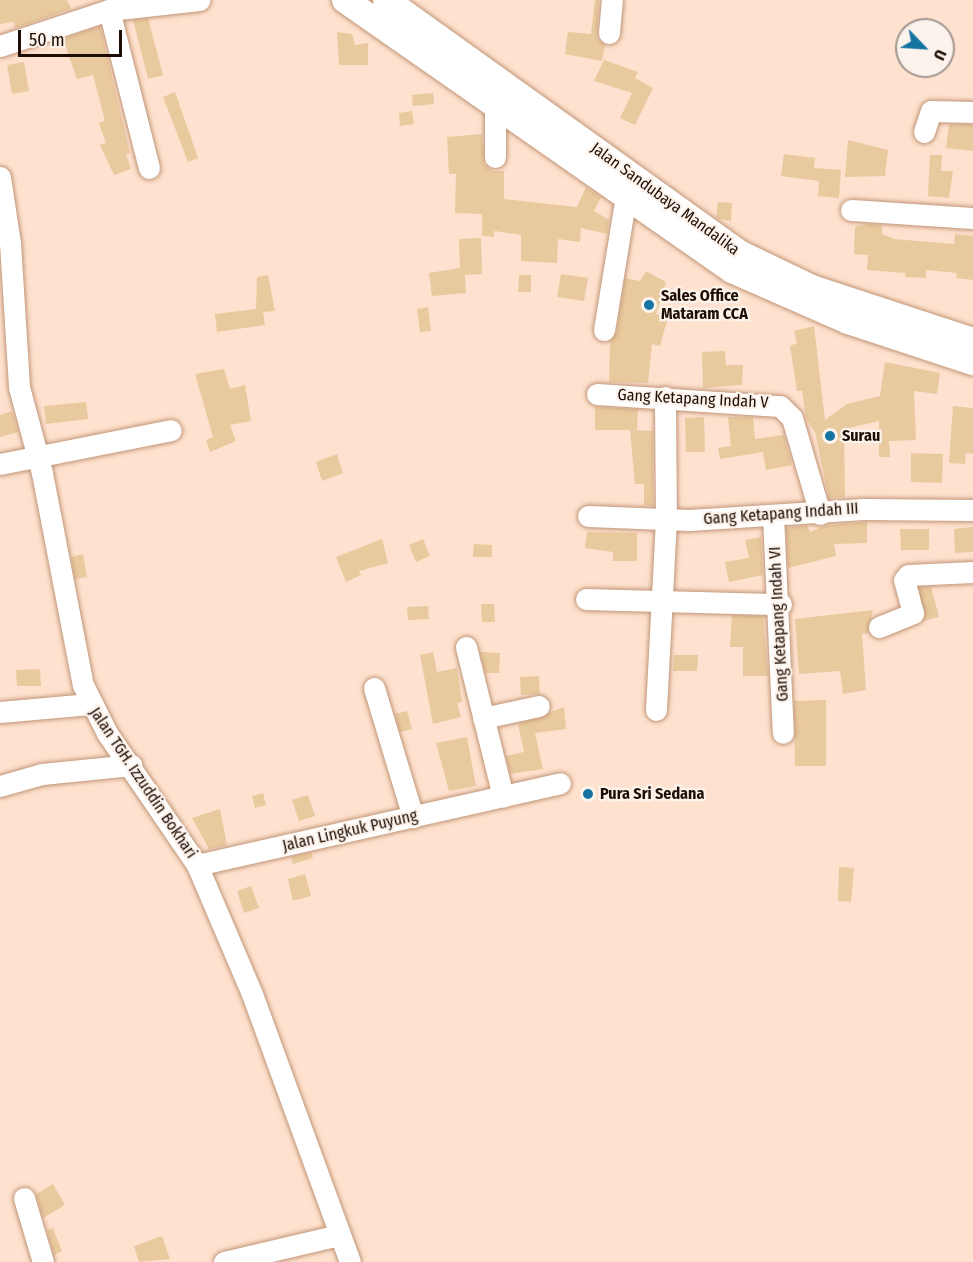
<!DOCTYPE html>
<html>
<head>
<meta charset="utf-8">
<style>
	body { margin:0 }
	#map { position:relative; width:973px; height:1262px; overflow:hidden; background:#fee1ce; font-family:"Fira Sans Condensed",sans-serif }
	div>[style] { position:absolute }
	[style*='--x'] { left:calc(var(--x)*1px); top:calc(var(--y)*1px); width:calc(var(--w)*1px); rotate:calc(var(--a)*1deg) }
	.building>* { inset:0; background:#e9ca9e }
	.roads { filter:drop-shadow(0 0 2px #c19576) drop-shadow(0 0 2px #c19576) }
	.minor>* { height:21px; margin:-10.5px; padding:0 10.5px; transform-origin:10.5px; border-radius:10.5px; background:#fff }
	.major>* { height:26px; margin:-13px; padding:0 13px; transform-origin:13px; border-radius:13px; background:#fff }
	.dots>* { width:16px; height:16px; translate:-50% -50%; box-sizing:border-box; border:3px solid #fcf3ec; border-radius:50% }
	span { translate:-50% -50%; white-space:nowrap; text-align:center; line-height:1.15; -webkit-text-stroke:4.5px #fcf3ec; paint-order:stroke }
	.street-label { font-size:16px; color:#1d0d03 }
	.poi-label { font-size:16px; color:#1d0d03; font-weight:700 }
	.left { translate:0 -50%; text-align:left }
	.north { position:absolute; left:895px; top:18px; width:60px; height:60px; box-sizing:border-box; background:#fcf3ec; border:2px solid #a3978f; border-radius:50%; rotate:115deg; font-size:16px; font-weight:700; line-height:24px; text-align:center; color:#1d0d03 }
	.north::after { content:''; display:block; margin:auto; width:21px; height:27px; background:#1574a1; clip-path:polygon(50% 0,100% 100%,50% 72%,0 100%) }
	.scale { position:absolute; left:18px; top:30px; width:104px; height:27px; box-sizing:border-box; border:3px solid #1d0d03; border-top:0; padding-left:8px; font-size:18px; line-height:21px; white-space:nowrap; color:#1d0d03; -webkit-text-stroke:4px #fcf3ec; paint-order:stroke }
</style>
</head>
<body>
<div id="map">
	<div class="building">
		<i style="clip-path:polygon(0 0,67px 0,71px 9px,15px 28px,14px 22px,0 24px)"></i>
		<i style="clip-path:polygon(595px 0,599px 0,597px 38px,605px 45px,602px 61px,565px 54px,568px 32px,591px 34px)"></i>
		<i style="clip-path:polygon(148px 18px,163px 75px,148px 79px,133px 20px)"></i>
		<i style="clip-path:polygon(100px 26px,130px 153px,126px 154px,131px 169px,114px 175px,100px 145px,106px 143px,99px 123px,105px 121px,93px 75px,77px 79px,63px 39px)"></i>
		<i style="clip-path:polygon(337px 32px,352px 34px,355px 45px,368px 43px,368px 65px,339px 65px)"></i>
		<i style="clip-path:polygon(604px 60px,638px 72px,635px 78px,653px 88px,635px 125px,620px 118px,632px 93px,594px 81px)"></i>
		<i style="clip-path:polygon(24px 62px,29px 91px,12px 94px,7px 65px)"></i>
		<i style="clip-path:polygon(175px 92px,198px 158px,188px 162px,163px 97px)"></i>
		<i style="clip-path:polygon(433px 93px,434px 104px,413px 106px,412px 95px)"></i>
		<i style="clip-path:polygon(412px 111px,414px 124px,400px 126px,399px 113px)"></i>
		<i style="clip-path:polygon(949px 124px,973px 125px,973px 151px,946px 148px)"></i>
		<i style="clip-path:polygon(482px 134px,484px 164px,492px 171px,504px 171px,504px 199px,577px 207px,586px 187px,601px 197px,594px 211px,609px 220px,607px 234px,581px 228px,580px 242px,558px 239px,557px 263px,521px 261px,521px 235px,494px 231px,494px 237px,482px 236px,482px 214px,455px 213px,456px 174px,449px 174px,447px 137px)"></i>
		<i style="clip-path:polygon(848px 140px,888px 150px,885px 176px,845px 177px)"></i>
		<i style="clip-path:polygon(784px 154px,815px 158px,814px 168px,841px 170px,839px 198px,818px 196px,819px 181px,781px 176px)"></i>
		<i style="clip-path:polygon(930px 155px,942px 155px,941px 171px,953px 171px,949px 198px,928px 196px)"></i>
		<i style="clip-path:polygon(718px 202px,732px 203px,731px 221px,716px 218px)"></i>
		<i style="clip-path:polygon(868px 224px,882px 225px,882px 234px,894px 239px,954px 244px,955px 234px,973px 236px,973px 280px,956px 278px,957px 273px,926px 270px,926px 278px,905px 277px,905px 273px,867px 270px,868px 255px,854px 254px,855px 227px)"></i>
		<i style="clip-path:polygon(481px 238px,482px 274px,465px 275px,466px 293px,432px 296px,429px 273px,460px 268px,459px 239px)"></i>
		<i style="clip-path:polygon(646px 271px,666px 282px,656px 314px,668px 317px,660px 346px,652px 344px,648px 383px,609px 382px,610px 341px,617px 332px,625px 278px,640px 281px)"></i>
		<i style="clip-path:polygon(561px 274px,588px 278px,584px 301px,557px 297px)"></i>
		<i style="clip-path:polygon(268px 275px,275px 311px,263px 312px,265px 325px,217px 332px,215px 314px,256px 309px,257px 277px)"></i>
		<i style="clip-path:polygon(519px 275px,531px 275px,531px 292px,518px 292px)"></i>
		<i style="clip-path:polygon(428px 307px,431px 331px,420px 332px,417px 309px)"></i>
		<i style="clip-path:polygon(814px 326px,825px 420px,847px 404px,880px 396px,885px 362px,940px 373px,937px 394px,914px 391px,916px 440px,889px 441px,890px 457px,879px 457px,879px 421px,844px 429px,845px 497px,829px 498px,815px 432px,806px 418px,802px 391px,797px 391px,790px 346px,797px 343px,794px 331px)"></i>
		<i style="clip-path:polygon(725px 351px,726px 365px,743px 365px,742px 385px,703px 388px,702px 352px)"></i>
		<i style="clip-path:polygon(224px 369px,230px 389px,245px 385px,251px 421px,230px 425px,236px 441px,210px 452px,206px 440px,213px 437px,195px 374px)"></i>
		<i style="clip-path:polygon(86px 402px,88px 419px,46px 424px,44px 406px)"></i>
		<i style="clip-path:polygon(953px 406px,973px 408px,973px 454px,966px 453px,965px 464px,949px 463px)"></i>
		<i style="clip-path:polygon(595px 407px,638px 409px,637px 430px,595px 430px)"></i>
		<i style="clip-path:polygon(12px 411px,18px 432px,0 437px,0 415px)"></i>
		<i style="clip-path:polygon(704px 417px,705px 452px,686px 452px,685px 418px)"></i>
		<i style="clip-path:polygon(728px 417px,753px 417px,755px 439px,784px 435px,792px 465px,766px 470px,763px 452px,720px 459px,718px 448px,731px 446px)"></i>
		<i style="clip-path:polygon(630px 430px,653px 431px,653px 506px,644px 505px,644px 484px,635px 484px)"></i>
		<i style="clip-path:polygon(911px 453px,943px 454px,942px 483px,911px 482px)"></i>
		<i style="clip-path:polygon(337px 454px,343px 473px,322px 481px,316px 462px)"></i>
		<i style="clip-path:polygon(867px 522px,867px 543px,834px 544px,836px 556px,788px 568px,786px 528px,807px 525px,810px 532px,827px 525px)"></i>
		<i style="clip-path:polygon(973px 527px,973px 552px,955px 553px,954px 529px)"></i>
		<i style="clip-path:polygon(900px 529px,929px 529px,929px 550px,901px 550px)"></i>
		<i style="clip-path:polygon(587px 532px,637px 533px,637px 561px,613px 561px,613px 552px,585px 548px)"></i>
		<i style="clip-path:polygon(761px 537px,763px 575px,729px 582px,725px 562px,749px 558px,745px 540px)"></i>
		<i style="clip-path:polygon(382px 539px,388px 563px,359px 571px,361px 575px,346px 582px,336px 557px)"></i>
		<i style="clip-path:polygon(423px 539px,430px 556px,416px 562px,409px 545px)"></i>
		<i style="clip-path:polygon(474px 544px,492px 545px,492px 557px,473px 557px)"></i>
		<i style="clip-path:polygon(83px 554px,87px 577px,75px 579px,71px 557px)"></i>
		<i style="clip-path:polygon(919px 587px,931px 587px,939px 617px,923px 621px)"></i>
		<i style="clip-path:polygon(481px 604px,494px 604px,495px 622px,482px 622px)"></i>
		<i style="clip-path:polygon(428px 606px,429px 619px,408px 620px,407px 607px)"></i>
		<i style="clip-path:polygon(873px 610px,868px 633px,862px 634px,866px 690px,843px 694px,840px 671px,799px 674px,795px 619px)"></i>
		<i style="clip-path:polygon(732px 615px,763px 616px,768px 676px,743px 676px,743px 647px,730px 647px)"></i>
		<i style="clip-path:polygon(433px 652px,437px 672px,457px 668px,462px 702px,457px 703px,461px 717px,433px 724px,420px 655px)"></i>
		<i style="clip-path:polygon(480px 652px,500px 653px,499px 673px,485px 673px)"></i>
		<i style="clip-path:polygon(674px 655px,698px 655px,697px 671px,673px 671px)"></i>
		<i style="clip-path:polygon(40px 669px,41px 686px,17px 686px,16px 670px)"></i>
		<i style="clip-path:polygon(539px 676px,540px 694px,521px 695px,520px 677px)"></i>
		<i style="clip-path:polygon(826px 700px,826px 766px,795px 766px,794px 701px)"></i>
		<i style="clip-path:polygon(564px 707px,566px 729px,535px 733px,543px 769px,510px 774px,506px 756px,524px 752px,518px 724px)"></i>
		<i style="clip-path:polygon(407px 711px,412px 729px,400px 732px,395px 714px)"></i>
		<i style="clip-path:polygon(467px 737px,476px 786px,449px 791px,436px 743px)"></i>
		<i style="clip-path:polygon(263px 793px,266px 805px,255px 808px,252px 796px)"></i>
		<i style="clip-path:polygon(308px 795px,315px 816px,299px 821px,292px 800px)"></i>
		<i style="clip-path:polygon(220px 809px,227px 845px,209px 849px,192px 818px)"></i>
		<i style="clip-path:polygon(311px 852px,313px 858px,293px 864px,291px 857px)"></i>
		<i style="clip-path:polygon(839px 867px,854px 868px,851px 902px,838px 901px)"></i>
		<i style="clip-path:polygon(305px 874px,311px 896px,293px 901px,288px 879px)"></i>
		<i style="clip-path:polygon(251px 886px,259px 908px,244px 913px,237px 891px)"></i>
		<i style="clip-path:polygon(53px 1184px,65px 1205px,43px 1218px,36px 1194px)"></i>
		<i style="clip-path:polygon(53px 1228px,62px 1251px,54px 1255px,47px 1230px)"></i>
		<i style="clip-path:polygon(162px 1236px,170px 1259px,139px 1262px,134px 1246px)"></i>
	</div>
	<div class="roads">
		<div class="minor">
			<i style="--x:109;--y:10;--w:163;--a:75.8"></i>
			<i style="--x:609;--y:33;--w:33;--a:-85"></i>
			<i style="--x:0;--y:46;--w:115;--a:-18.3"></i>
			<i style="--x:109;--y:10;--w:91;--a:-6.3"></i>
			<i style="--x:495;--y:104;--w:53;--a:90"></i>
			<i style="--x:924;--y:132;--w:22;--a:-72"></i>
			<i style="--x:931;--y:111;--w:42;--a:1.4"></i>
			<i style="--x:0;--y:177;--w:67;--a:81.4"></i>
			<i style="--x:10;--y:243;--w:144;--a:86.4"></i>
			<i style="--x:19;--y:387;--w:89;--a:75"></i>
			<i style="--x:42;--y:473;--w:216;--a:79.1"></i>
			<i style="--x:83;--y:685;--w:54;--a:63.4"></i>
			<i style="--x:107;--y:733;--w:160;--a:55.7"></i>
			<i style="--x:197;--y:865;--w:140;--a:66.9"></i>
			<i style="--x:252;--y:994;--w:285;--a:69.9"></i>
			<i style="--x:851;--y:210;--w:122;--a:3.8"></i>
			<i style="--x:604;--y:330;--w:149;--a:-80.7"></i>
			<i style="--x:597;--y:394;--w:183;--a:3.8"></i>
			<i style="--x:780;--y:406;--w:17;--a:45"></i>
			<i style="--x:792;--y:418;--w:100;--a:73.7"></i>
			<i style="--x:0;--y:464;--w:174;--a:-11.2"></i>
			<i style="--x:588;--y:516;--w:101;--a:2.3"></i>
			<i style="--x:689;--y:520;--w:175;--a:-3.6"></i>
			<i style="--x:864;--y:509;--w:109;--a:0.5"></i>
			<i style="--x:773;--y:516;--w:217;--a:87.4"></i>
			<i style="--x:586;--y:599;--w:195;--a:1.5"></i>
			<i style="--x:879;--y:627;--w:37;--a:-22"></i>
			<i style="--x:913;--y:613;--w:34;--a:-105"></i>
			<i style="--x:904;--y:580;--w:6;--a:-51"></i>
			<i style="--x:908;--y:575;--w:65;--a:-2.6"></i>
			<i style="--x:466;--y:647;--w:154;--a:76.1"></i>
			<i style="--x:374;--y:688;--w:135;--a:73.2"></i>
			<i style="--x:656;--y:710;--w:190;--a:-87"></i>
			<i style="--x:666;--y:520;--w:123;--a:-90.5"></i>
			<i style="--x:0;--y:712;--w:90;--a:-5.1"></i>
			<i style="--x:483;--y:718;--w:57;--a:-12.1"></i>
			<i style="--x:0;--y:786;--w:44;--a:-15.9"></i>
			<i style="--x:42;--y:774;--w:90;--a:-5.7"></i>
			<i style="--x:197;--y:865;--w:372;--a:-12.7"></i>
			<i style="--x:24;--y:1198;--w:67;--a:73.5"></i>
			<i style="--x:224;--y:1262;--w:118;--a:-13.2"></i>
		</div>
		<div class="major">
			<i style="--x:345;--y:0;--w:472;--a:34.9"></i>
			<i style="--x:732;--y:270;--w:127;--a:23.7"></i>
			<i style="--x:848;--y:321;--w:132;--a:18.2"></i>
			<i style="--x:386;--y:0;--w:437;--a:35.6"></i>
			<i style="--x:741;--y:254;--w:79;--a:25.6"></i>
			<i style="--x:812;--y:288;--w:169;--a:18.2"></i>
		</div>
	</div>
	<div class="dots">
		<i style="left:649px;top:305px;background:#1574a1"></i>
		<i style="left:830px;top:436px;background:#1574a1"></i>
		<i style="left:588px;top:794px;background:#1574a1"></i>
	</div>
	<div class="street-label">
		<span style="left:665px;top:199px;rotate:36deg">Jalan Sandubaya Mandalika</span>
		<span style="left:693px;top:399px;rotate:3deg">Gang Ketapang Indah V</span>
		<span style="left:781px;top:514px;rotate:-4deg">Gang Ketapang Indah III</span>
		<span style="left:779px;top:624px;rotate:-93deg">Gang Ketapang Indah VI</span>
		<span style="left:143px;top:783px;rotate:56deg">Jalan TGH. Izzuddin Bokhari</span>
		<span style="left:350px;top:831px;rotate:-13deg">Jalan Lingkuk Puyung</span>
	</div>
	<div class="poi-label">
		<span class="left" style="left:661px;top:305px">Sales Office<br>Mataram CCA</span>
		<span class="left" style="left:842px;top:436px">Surau</span>
		<span class="left" style="left:600px;top:794px">Pura Sri Sedana</span>
	</div>
	<div class="north">U</div>
	<div class="scale">50 m</div>
</div>
</body>
</html>
